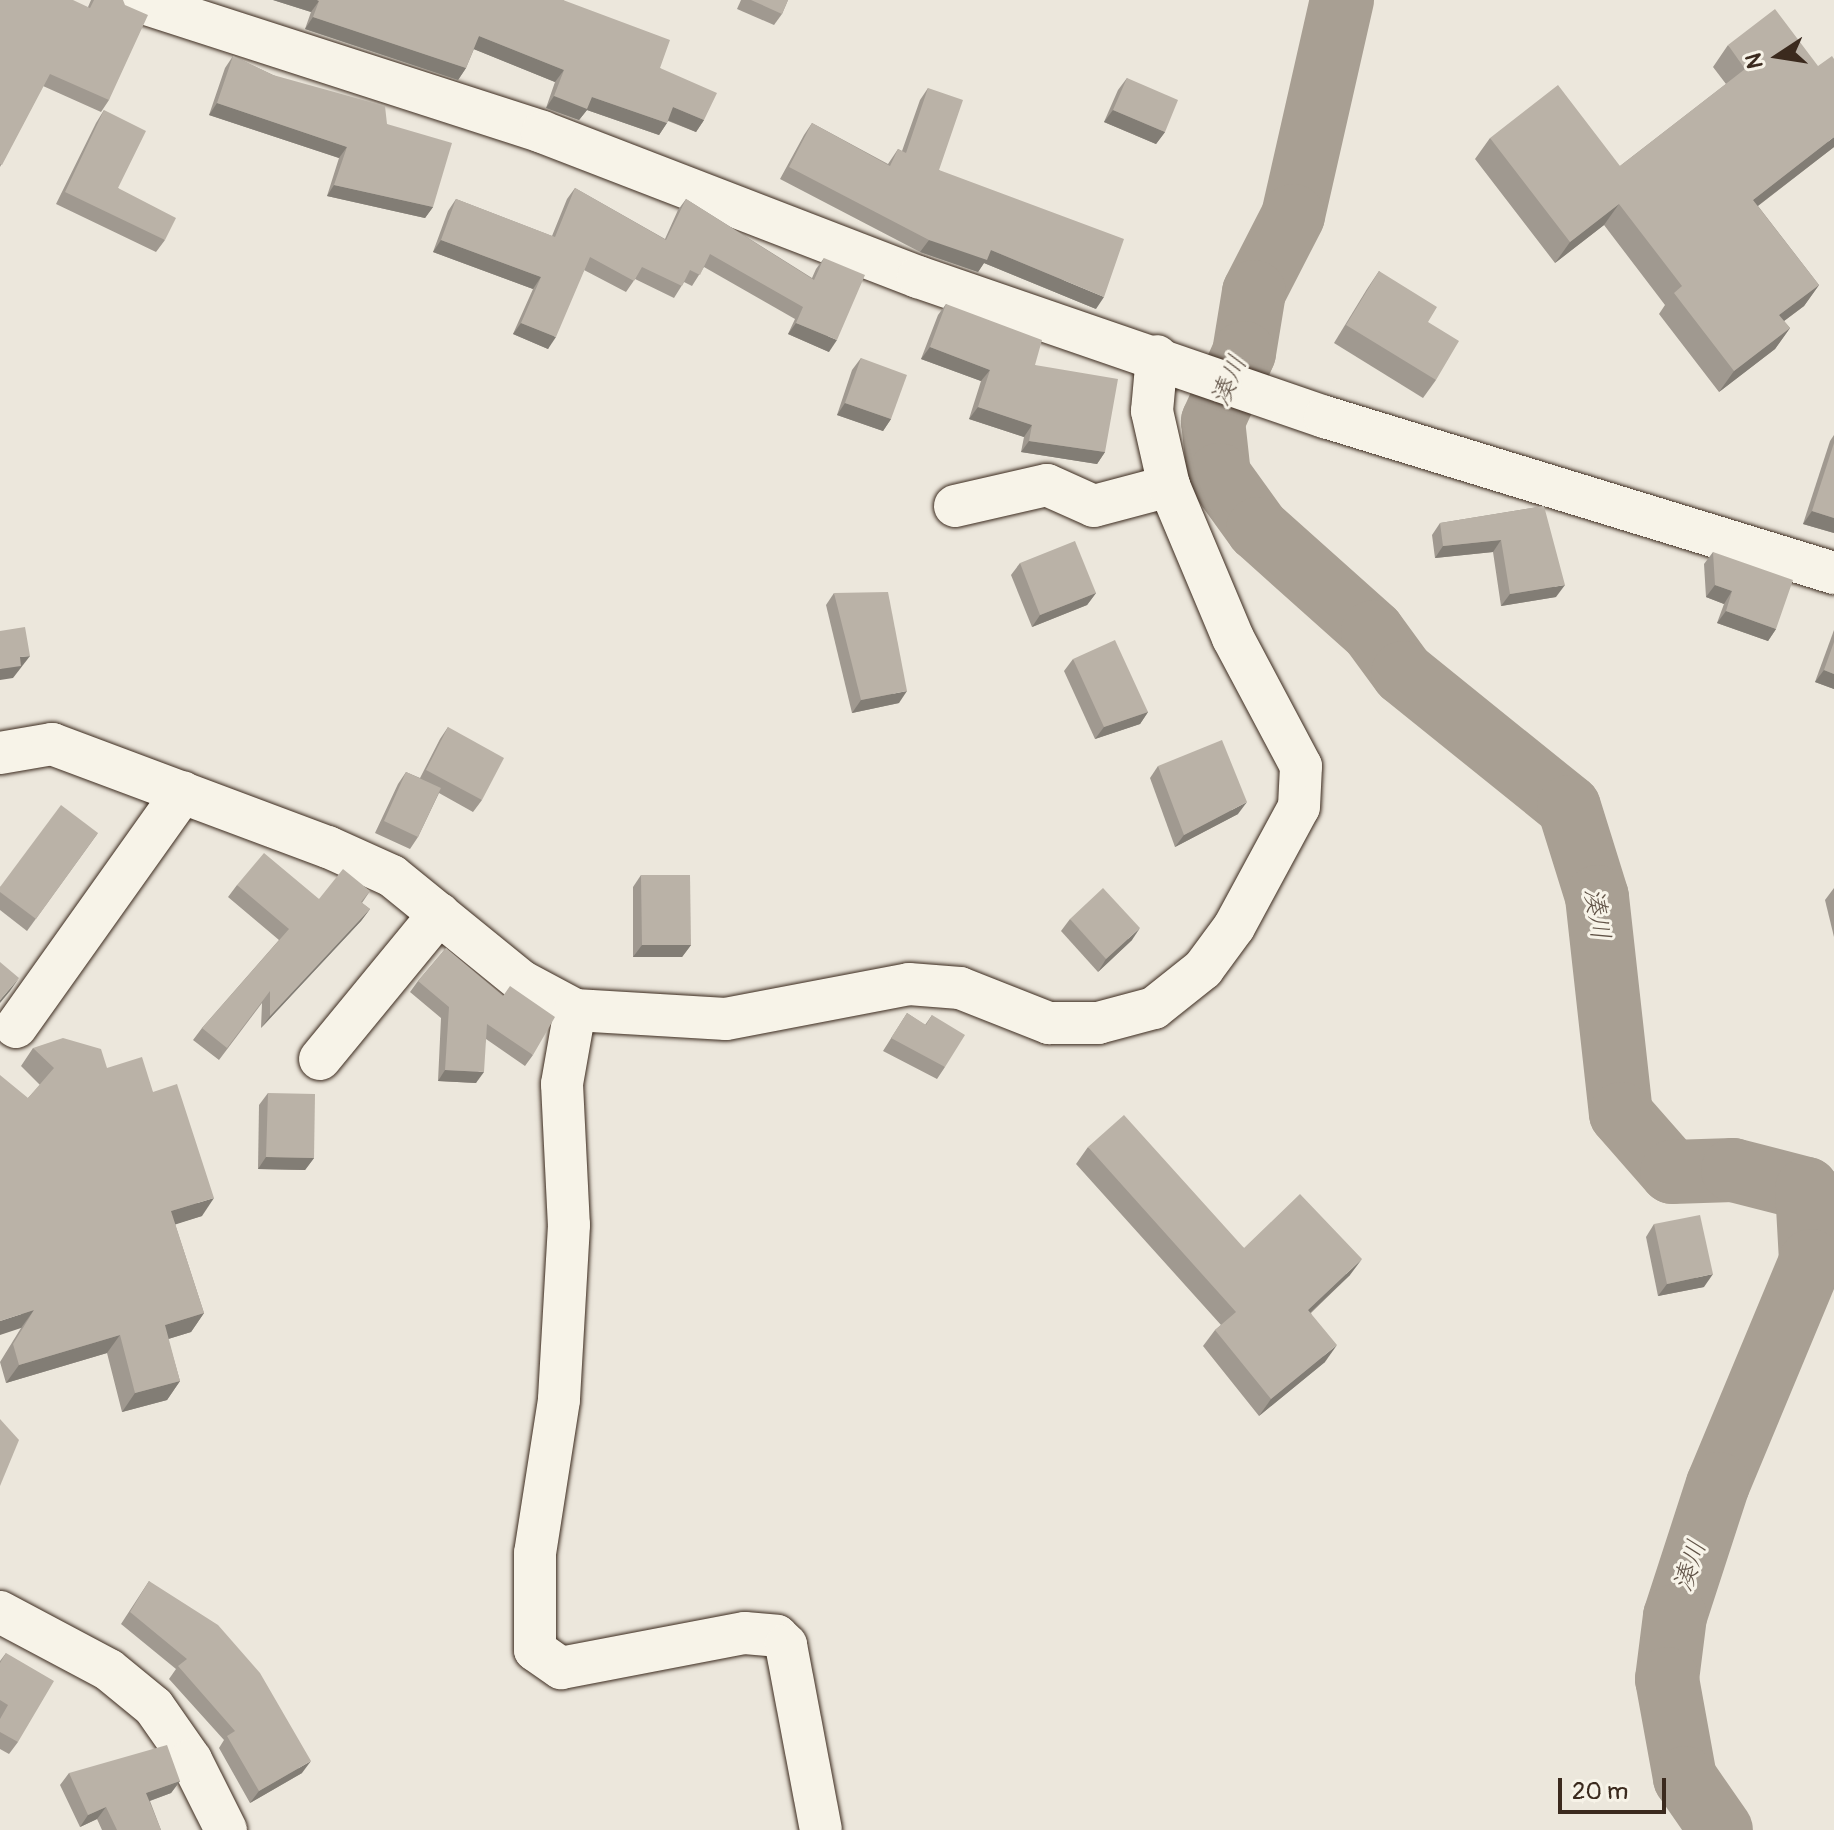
<!DOCTYPE html>
<html>
<head>
<meta charset="utf-8">
<style>
	body { margin:0 }
	#map { position:relative; width:1834px; height:1830px; overflow:hidden; background:#ece7dc; font-family:Pangolin,"Klee One",sans-serif }
	div>[style] { position:absolute }
	[style*='--x'] { left:calc(var(--x)*1px); top:calc(var(--y)*1px); width:calc(var(--w)*1px); rotate:calc(var(--a)*1deg) }
	.river>* { height:64px; margin:-32px; padding:0 32px; transform-origin:32px; border-radius:32px; background:#a89f93 }
	.roads { filter:drop-shadow(0 0 2px #3b2a1e) drop-shadow(0 0 2px #3b2a1e) }
	.minor>* { height:42px; margin:-21px; padding:0 21px; transform-origin:21px; border-radius:21px; background:#f7f3e8 }
	.wall>* { inset:0; background:#a09990 }
	.shaded-wall>* { inset:0; background:#827d75 }
	.building>* { inset:0; background:#bab2a7 }
	span { translate:-50% -50%; white-space:nowrap; text-align:center; line-height:1.15; -webkit-text-stroke:6px #f7f3e8; paint-order:stroke }
	.water-label { font-size:26px; color:#615347; font-style:italic }
	.north { position:absolute; left:1738px; top:16px; width:80px; height:80px; -webkit-text-stroke:6px #f7f3e8; paint-order:stroke; rotate:258deg; font-size:22px; font-weight:700; line-height:32px; text-align:center; color:#3b2a1e }
	.north::after { content:''; display:block; margin:auto; width:28px; height:36px; background:#3b2a1e; clip-path:polygon(50% 0,100% 100%,50% 72%,0 100%) }
	.scale { position:absolute; left:1558px; top:1778px; width:108px; height:36px; box-sizing:border-box; border:4px solid #3b2a1e; border-top:0; padding-left:10px; font-size:24px; line-height:28px; white-space:nowrap; color:#3b2a1e; -webkit-text-stroke:6px #f7f3e8; paint-order:stroke }
</style>
</head>
<body>
<div id="map">
	<div class="river">
		<i style="--x:1342;--y:0;--w:221;--a:102.8"></i>
		<i style="--x:1293;--y:216;--w:85;--a:117.2"></i>
		<i style="--x:1254;--y:292;--w:62;--a:99.3"></i>
		<i style="--x:1244;--y:353;--w:75;--a:114.5"></i>
		<i style="--x:1213;--y:421;--w:54;--a:83.7"></i>
		<i style="--x:1219;--y:475;--w:67;--a:54.2"></i>
		<i style="--x:1258;--y:529;--w:154;--a:41.8"></i>
		<i style="--x:1373;--y:632;--w:51;--a:53.8"></i>
		<i style="--x:1403;--y:673;--w:213;--a:38.9"></i>
		<i style="--x:1569;--y:807;--w:94;--a:72.7"></i>
		<i style="--x:1597;--y:897;--w:218;--a:83.7"></i>
		<i style="--x:1621;--y:1114;--w:77;--a:48.7"></i>
		<i style="--x:1672;--y:1172;--w:61;--a:-1.9"></i>
		<i style="--x:1733;--y:1170;--w:76;--a:14.4"></i>
		<i style="--x:1807;--y:1189;--w:72;--a:86.8"></i>
		<i style="--x:1811;--y:1261;--w:242;--a:112.6"></i>
		<i style="--x:1718;--y:1484;--w:139;--a:108"></i>
		<i style="--x:1675;--y:1616;--w:64;--a:97.2"></i>
		<i style="--x:1667;--y:1679;--w:101;--a:79.7"></i>
		<i style="--x:1685;--y:1778;--w:63;--a:55.3"></i>
	</div>
	<div class="roads">
		<div class="minor">
			<i style="--x:134;--y:0;--w:429;--a:17.9"></i>
			<i style="--x:542;--y:132;--w:403;--a:21.1"></i>
			<i style="--x:918;--y:277;--w:430;--a:19"></i>
			<i style="--x:1325;--y:417;--w:532;--a:17.04"></i>
			<i style="--x:955;--y:506;--w:94;--a:-12.9"></i>
			<i style="--x:1047;--y:485;--w:51;--a:24.1"></i>
			<i style="--x:1094;--y:506;--w:78;--a:-14.9"></i>
			<i style="--x:0;--y:753;--w:53;--a:-9.8"></i>
			<i style="--x:52;--y:744;--w:295;--a:20.5"></i>
			<i style="--x:328;--y:847;--w:70;--a:24.4"></i>
			<i style="--x:392;--y:876;--w:166;--a:39.1"></i>
			<i style="--x:521;--y:981;--w:61;--a:28.2"></i>
			<i style="--x:575;--y:1010;--w:151;--a:3.4"></i>
			<i style="--x:726;--y:1019;--w:186;--a:-10.8"></i>
			<i style="--x:909;--y:984;--w:51;--a:4.5"></i>
			<i style="--x:960;--y:988;--w:96;--a:21.5"></i>
			<i style="--x:1049;--y:1023;--w:49;--a:0"></i>
			<i style="--x:1098;--y:1023;--w:58;--a:-15"></i>
			<i style="--x:1154;--y:1008;--w:63;--a:-38.5"></i>
			<i style="--x:1203;--y:969;--w:52;--a:-53.6"></i>
			<i style="--x:1234;--y:927;--w:136;--a:-61.6"></i>
			<i style="--x:1299;--y:807;--w:41;--a:-87.2"></i>
			<i style="--x:1301;--y:766;--w:145;--a:-118"></i>
			<i style="--x:1233;--y:638;--w:165;--a:-112.8"></i>
			<i style="--x:1169;--y:486;--w:77;--a:-102.8"></i>
			<i style="--x:1152;--y:411;--w:55;--a:-84.8"></i>
			<i style="--x:575;--y:1010;--w:75;--a:100"></i>
			<i style="--x:562;--y:1084;--w:141;--a:87.2"></i>
			<i style="--x:569;--y:1225;--w:175;--a:93.3"></i>
			<i style="--x:559;--y:1400;--w:155;--a:98.9"></i>
			<i style="--x:535;--y:1553;--w:97;--a:90"></i>
			<i style="--x:535;--y:1650;--w:32;--a:35"></i>
			<i style="--x:561;--y:1668;--w:187;--a:-10.8"></i>
			<i style="--x:745;--y:1633;--w:32;--a:5"></i>
			<i style="--x:777;--y:1636;--w:13;--a:45"></i>
			<i style="--x:786;--y:1645;--w:188;--a:79.3"></i>
			<i style="--x:16;--y:1027;--w:288;--a:-54.6"></i>
			<i style="--x:320;--y:1059;--w:188;--a:-50.6"></i>
			<i style="--x:0;--y:1612;--w:123;--a:28"></i>
			<i style="--x:109;--y:1670;--w:58;--a:39.4"></i>
			<i style="--x:154;--y:1707;--w:65;--a:55.1"></i>
			<i style="--x:191;--y:1760;--w:78;--a:63.4"></i>
		</div>
	</div>
	<div class="wall">
		<i style="clip-path:polygon(0 0,88px 7px,91px 0,123px 0,109px 100px,101px 112px,43px 86px,0 167px)"></i>
		<i style="clip-path:polygon(273px 0,563px 0,660px 68px,704px 120px,696px 132px,668px 121px,659px 135px,587px 110px,579px 120px,546px 108px,555px 82px,474px 49px,466px 68px,458px 80px,305px 29px,311px 12px)"></i>
		<i style="clip-path:polygon(741px 0,788px 0,782px 14px,774px 25px,737px 9px)"></i>
		<i style="clip-path:polygon(1728px 45px,1834px 147px,1758px 206px,1819px 285px,1804px 306px,1784px 321px,1790px 328px,1775px 349px,1719px 392px,1659px 314px,1665px 305px,1604px 225px,1555px 263px,1475px 159px,1490px 138px,1620px 166px,1726px 84px,1713px 67px)"></i>
		<i style="clip-path:polygon(233px 56px,273px 75px,387px 124px,433px 207px,425px 218px,327px 196px,339px 158px,209px 115px,225px 68px)"></i>
		<i style="clip-path:polygon(1127px 78px,1165px 132px,1156px 144px,1104px 122px,1118px 90px)"></i>
		<i style="clip-path:polygon(928px 88px,939px 170px,1096px 309px,984px 263px,978px 272px,920px 252px,780px 179px,804px 135px,812px 123px,888px 164px,898px 149px,902px 151px,920px 100px)"></i>
		<i style="clip-path:polygon(104px 110px,118px 188px,165px 240px,156px 252px,56px 204px,96px 123px)"></i>
		<i style="clip-path:polygon(575px 188px,665px 239px,678px 210px,686px 199px,812px 278px,816px 269px,824px 258px,829px 352px,788px 334px,795px 319px,704px 267px,692px 286px,684px 282px,674px 298px,635px 279px,626px 292px,584px 270px,548px 349px,513px 334px,533px 289px,433px 252px,448px 211px,456px 199px,552px 236px,567px 199px)"></i>
		<i style="clip-path:polygon(1379px 271px,1428px 322px,1436px 380px,1423px 398px,1334px 343px,1367px 289px)"></i>
		<i style="clip-path:polygon(946px 304px,1035px 365px,1105px 452px,1097px 464px,1021px 452px,1024px 437px,969px 419px,981px 381px,921px 359px,938px 315px)"></i>
		<i style="clip-path:polygon(861px 358px,891px 419px,883px 431px,837px 415px,852px 370px)"></i>
		<i style="clip-path:polygon(1834px 435px,1834px 533px,1803px 524px,1830px 441px)"></i>
		<i style="clip-path:polygon(1544px 506px,1556px 597px,1501px 606px,1493px 552px,1435px 558px,1432px 535px,1440px 523px)"></i>
		<i style="clip-path:polygon(1713px 552px,1776px 629px,1768px 641px,1717px 623px,1724px 604px,1706px 597px,1704px 564px)"></i>
		<i style="clip-path:polygon(1020px 563px,1096px 593px,1087px 605px,1032px 627px,1011px 575px)"></i>
		<i style="clip-path:polygon(834px 593px,899px 703px,852px 713px,826px 605px)"></i>
		<i style="clip-path:polygon(1834px 630px,1834px 689px,1815px 682px)"></i>
		<i style="clip-path:polygon(1073px 659px,1148px 712px,1140px 724px,1095px 739px,1064px 671px)"></i>
		<i style="clip-path:polygon(448px 727px,482px 800px,473px 812px,439px 793px,418px 837px,410px 849px,375px 833px,398px 784px,406px 772px,420px 778px,440px 739px)"></i>
		<i style="clip-path:polygon(1158px 766px,1238px 814px,1175px 847px,1150px 778px)"></i>
		<i style="clip-path:polygon(98px 833px,27px 931px,0 910px,0 887px)"></i>
		<i style="clip-path:polygon(641px 875px,691px 945px,682px 957px,633px 957px,633px 887px)"></i>
		<i style="clip-path:polygon(237px 885px,319px 899px,370px 891px,362px 903px,370px 909px,361px 921px,261px 1028px,262px 1003px,219px 1060px,193px 1040px,202px 1028px,279px 940px,228px 897px)"></i>
		<i style="clip-path:polygon(1834px 888px,1834px 937px,1825px 900px)"></i>
		<i style="clip-path:polygon(1070px 919px,1132px 940px,1098px 972px,1061px 931px)"></i>
		<i style="clip-path:polygon(446px 948px,533px 1055px,525px 1066px,486px 1039px,476px 1083px,438px 1081px,441px 1018px,410px 992px,418px 981px)"></i>
		<i style="clip-path:polygon(907px 1013px,925px 1025px,932px 1015px,945px 1067px,937px 1079px,883px 1051px)"></i>
		<i style="clip-path:polygon(33px 1048px,107px 1068px,153px 1092px,202px 1216px,175px 1224px,204px 1313px,191px 1332px,168px 1339px,180px 1381px,167px 1400px,122px 1412px,107px 1353px,6px 1383px,0 1362px,21px 1328px,28px 1098px,40px 1085px,21px 1066px)"></i>
		<i style="clip-path:polygon(268px 1093px,314px 1158px,305px 1170px,258px 1169px,259px 1105px)"></i>
		<i style="clip-path:polygon(1088px 1147px,1244px 1248px,1350px 1275px,1311px 1313px,1325px 1362px,1259px 1416px,1203px 1346px,1215px 1330px,1221px 1325px,1076px 1164px)"></i>
		<i style="clip-path:polygon(1654px 1224px,1704px 1287px,1658px 1296px,1646px 1237px)"></i>
		<i style="clip-path:polygon(149px 1581px,302px 1773px,250px 1803px,219px 1748px,224px 1740px,169px 1679px,176px 1669px,121px 1624px)"></i>
		<i style="clip-path:polygon(6px 1653px,18px 1742px,9px 1754px,0 1749px,0 1661px)"></i>
		<i style="clip-path:polygon(69px 1773px,180px 1781px,171px 1793px,150px 1801px,161px 1830px,102px 1830px,97px 1819px,80px 1827px,60px 1785px)"></i>
	</div>
	<div class="shaded-wall">
		<i style="clip-path:polygon(273px 0,317px 0,319px 1px,311px 12px)"></i>
		<i style="clip-path:polygon(313px 17px,466px 68px,458px 80px,305px 29px)"></i>
		<i style="clip-path:polygon(479px 36px,564px 70px,555px 82px,471px 48px)"></i>
		<i style="clip-path:polygon(554px 96px,592px 97px,667px 123px,659px 135px,587px 110px,579px 120px,546px 108px)"></i>
		<i style="clip-path:polygon(217px 103px,347px 147px,339px 158px,209px 115px)"></i>
		<i style="clip-path:polygon(673px 107px,704px 120px,696px 132px,665px 119px)"></i>
		<i style="clip-path:polygon(1113px 110px,1165px 132px,1156px 144px,1104px 122px)"></i>
		<i style="clip-path:polygon(1834px 137px,1834px 147px,1738px 221px,1753px 200px)"></i>
		<i style="clip-path:polygon(334px 185px,433px 207px,425px 218px,327px 196px)"></i>
		<i style="clip-path:polygon(1619px 204px,1604px 225px,1555px 263px,1570px 242px)"></i>
		<i style="clip-path:polygon(441px 240px,541px 277px,533px 289px,433px 252px)"></i>
		<i style="clip-path:polygon(929px 240px,991px 250px,1104px 297px,1096px 309px,984px 263px,978px 272px,920px 252px)"></i>
		<i style="clip-path:polygon(1819px 285px,1804px 306px,1764px 336px,1779px 315px)"></i>
		<i style="clip-path:polygon(521px 323px,556px 337px,548px 349px,513px 334px)"></i>
		<i style="clip-path:polygon(796px 323px,837px 340px,829px 352px,788px 334px)"></i>
		<i style="clip-path:polygon(1790px 328px,1775px 349px,1719px 392px,1734px 371px)"></i>
		<i style="clip-path:polygon(930px 347px,990px 370px,981px 381px,921px 359px)"></i>
		<i style="clip-path:polygon(845px 403px,891px 419px,883px 431px,837px 415px)"></i>
		<i style="clip-path:polygon(978px 407px,1032px 425px,1024px 437px,969px 419px)"></i>
		<i style="clip-path:polygon(1029px 441px,1105px 452px,1097px 464px,1021px 452px)"></i>
		<i style="clip-path:polygon(1812px 511px,1834px 518px,1834px 533px,1803px 524px)"></i>
		<i style="clip-path:polygon(1501px 540px,1493px 552px,1435px 558px,1443px 546px)"></i>
		<i style="clip-path:polygon(1565px 585px,1556px 597px,1501px 606px,1510px 594px)"></i>
		<i style="clip-path:polygon(1715px 585px,1732px 591px,1724px 604px,1706px 597px)"></i>
		<i style="clip-path:polygon(1096px 593px,1087px 605px,1032px 627px,1040px 615px)"></i>
		<i style="clip-path:polygon(1726px 611px,1776px 629px,1768px 641px,1717px 623px)"></i>
		<i style="clip-path:polygon(30px 656px,13px 678px,0 680px,0 669px,20px 657px)"></i>
		<i style="clip-path:polygon(1824px 670px,1834px 674px,1834px 689px,1815px 682px)"></i>
		<i style="clip-path:polygon(907px 691px,899px 703px,852px 713px,861px 700px)"></i>
		<i style="clip-path:polygon(1148px 712px,1140px 724px,1095px 739px,1104px 727px)"></i>
		<i style="clip-path:polygon(1247px 802px,1238px 814px,1175px 847px,1184px 835px)"></i>
		<i style="clip-path:polygon(370px 909px,361px 921px,261px 1028px,270px 1016px)"></i>
		<i style="clip-path:polygon(1140px 928px,1132px 940px,1098px 972px,1106px 959px)"></i>
		<i style="clip-path:polygon(642px 945px,691px 945px,682px 957px,633px 957px)"></i>
		<i style="clip-path:polygon(19px 978px,10px 991px,0 1003px,0 1000px)"></i>
		<i style="clip-path:polygon(445px 1070px,484px 1072px,476px 1083px,438px 1081px)"></i>
		<i style="clip-path:polygon(266px 1157px,314px 1158px,305px 1170px,258px 1169px)"></i>
		<i style="clip-path:polygon(214px 1198px,202px 1216px,158px 1230px,171px 1211px)"></i>
		<i style="clip-path:polygon(1362px 1259px,1350px 1275px,1296px 1326px,1308px 1310px)"></i>
		<i style="clip-path:polygon(1713px 1274px,1704px 1287px,1658px 1296px,1667px 1284px)"></i>
		<i style="clip-path:polygon(34px 1310px,21px 1328px,0 1335px,0 1321px)"></i>
		<i style="clip-path:polygon(204px 1313px,191px 1332px,152px 1344px,165px 1325px)"></i>
		<i style="clip-path:polygon(120px 1335px,107px 1353px,6px 1383px,19px 1365px)"></i>
		<i style="clip-path:polygon(1337px 1345px,1325px 1362px,1259px 1416px,1271px 1399px)"></i>
		<i style="clip-path:polygon(180px 1381px,167px 1400px,122px 1412px,135px 1393px)"></i>
		<i style="clip-path:polygon(311px 1761px,302px 1773px,250px 1803px,259px 1791px)"></i>
		<i style="clip-path:polygon(180px 1781px,171px 1793px,138px 1805px,146px 1793px)"></i>
		<i style="clip-path:polygon(106px 1807px,97px 1819px,80px 1827px,88px 1815px)"></i>
	</div>
	<div class="building">
		<i style="clip-path:polygon(0 0,73px 0,90px 8px,94px 0,123px 0,125px 5px,148px 15px,109px 100px,50px 74px,2px 165px,0 164px)"></i>
		<i style="clip-path:polygon(317px 0,563px 0,670px 40px,660px 68px,717px 93px,704px 120px,673px 107px,667px 123px,592px 97px,587px 109px,554px 96px,564px 70px,479px 36px,466px 68px,313px 17px,319px 1px)"></i>
		<i style="clip-path:polygon(751px 0,788px 0,782px 14px)"></i>
		<i style="clip-path:polygon(1775px 9px,1818px 66px,1832px 56px,1834px 59px,1834px 137px,1753px 200px,1819px 285px,1779px 315px,1790px 328px,1734px 371px,1674px 293px,1682px 286px,1619px 204px,1570px 242px,1490px 138px,1558px 85px,1620px 166px,1745px 69px,1728px 45px)"></i>
		<i style="clip-path:polygon(233px 56px,273px 75px,385px 106px,387px 124px,452px 143px,433px 207px,334px 185px,347px 147px,217px 103px)"></i>
		<i style="clip-path:polygon(1127px 78px,1178px 100px,1165px 132px,1113px 110px)"></i>
		<i style="clip-path:polygon(928px 88px,963px 100px,939px 170px,1124px 239px,1104px 297px,991px 250px,987px 260px,929px 240px,789px 167px,812px 123px,890px 166px,898px 149px,906px 153px)"></i>
		<i style="clip-path:polygon(104px 110px,146px 131px,118px 188px,176px 218px,165px 240px,65px 192px)"></i>
		<i style="clip-path:polygon(575px 188px,666px 240px,686px 199px,814px 280px,824px 258px,865px 275px,837px 340px,796px 323px,803px 307px,710px 254px,700px 275px,690px 270px,682px 286px,642px 267px,634px 281px,590px 257px,556px 337px,521px 323px,541px 277px,441px 240px,456px 199px,555px 237px)"></i>
		<i style="clip-path:polygon(1379px 271px,1437px 307px,1428px 322px,1459px 341px,1436px 380px,1346px 325px)"></i>
		<i style="clip-path:polygon(946px 304px,1042px 340px,1035px 365px,1118px 379px,1105px 452px,1029px 441px,1032px 425px,978px 407px,990px 370px,930px 347px)"></i>
		<i style="clip-path:polygon(861px 358px,907px 375px,891px 419px,845px 403px)"></i>
		<i style="clip-path:polygon(1834px 443px,1834px 518px,1812px 511px)"></i>
		<i style="clip-path:polygon(1544px 506px,1565px 585px,1510px 594px,1501px 540px,1443px 546px,1440px 523px)"></i>
		<i style="clip-path:polygon(1075px 541px,1096px 593px,1040px 615px,1020px 563px)"></i>
		<i style="clip-path:polygon(1713px 552px,1793px 580px,1776px 629px,1726px 611px,1732px 591px,1715px 585px)"></i>
		<i style="clip-path:polygon(888px 592px,907px 691px,861px 700px,834px 593px)"></i>
		<i style="clip-path:polygon(25px 627px,30px 656px,20px 657px,21px 666px,0 669px,0 631px)"></i>
		<i style="clip-path:polygon(1115px 640px,1148px 712px,1104px 727px,1073px 659px)"></i>
		<i style="clip-path:polygon(1834px 642px,1834px 674px,1824px 670px)"></i>
		<i style="clip-path:polygon(448px 727px,504px 758px,482px 800px,426px 770px)"></i>
		<i style="clip-path:polygon(1222px 740px,1247px 802px,1184px 835px,1158px 766px)"></i>
		<i style="clip-path:polygon(406px 772px,441px 788px,418px 837px,384px 821px)"></i>
		<i style="clip-path:polygon(61px 805px,98px 833px,36px 919px,0 892px,0 887px)"></i>
		<i style="clip-path:polygon(264px 853px,319px 899px,343px 869px,370px 891px,361px 902px,370px 909px,270px 1016px,270px 991px,227px 1048px,202px 1028px,289px 929px,237px 885px)"></i>
		<i style="clip-path:polygon(641px 875px,690px 875px,691px 945px,642px 945px)"></i>
		<i style="clip-path:polygon(1103px 888px,1140px 928px,1106px 959px,1070px 919px)"></i>
		<i style="clip-path:polygon(446px 948px,503px 996px,510px 986px,555px 1017px,533px 1055px,487px 1024px,484px 1072px,445px 1070px,449px 1007px,418px 981px)"></i>
		<i style="clip-path:polygon(0 962px,19px 978px,0 1000px)"></i>
		<i style="clip-path:polygon(907px 1013px,926px 1025px,932px 1015px,965px 1035px,945px 1067px,891px 1038px)"></i>
		<i style="clip-path:polygon(63px 1038px,101px 1049px,107px 1068px,142px 1057px,153px 1092px,177px 1084px,214px 1198px,171px 1211px,204px 1313px,165px 1325px,180px 1381px,135px 1393px,120px 1335px,19px 1365px,13px 1344px,34px 1310px,0 1321px,0 1075px,28px 1098px,54px 1068px,33px 1048px)"></i>
		<i style="clip-path:polygon(268px 1093px,315px 1094px,314px 1158px,266px 1157px)"></i>
		<i style="clip-path:polygon(1124px 1115px,1244px 1248px,1300px 1194px,1362px 1259px,1308px 1310px,1337px 1345px,1271px 1399px,1215px 1330px,1236px 1312px,1088px 1147px)"></i>
		<i style="clip-path:polygon(1700px 1215px,1713px 1274px,1667px 1284px,1654px 1224px)"></i>
		<i style="clip-path:polygon(0 1419px,19px 1440px,0 1486px)"></i>
		<i style="clip-path:polygon(149px 1581px,218px 1625px,260px 1673px,311px 1761px,259px 1791px,227px 1736px,235px 1731px,178px 1666px,187px 1659px,130px 1612px)"></i>
		<i style="clip-path:polygon(6px 1653px,54px 1681px,18px 1742px,0 1732px,0 1719px,8px 1705px,0 1700px,0 1663px)"></i>
		<i style="clip-path:polygon(167px 1745px,180px 1781px,146px 1793px,161px 1830px,117px 1830px,106px 1807px,88px 1815px,69px 1773px)"></i>
	</div>
	<div class="water-label">
		<span style="left:1230px;top:381px;rotate:-67deg">湊川</span>
		<span style="left:1596px;top:914px;rotate:81deg">湊川</span>
		<span style="left:1691px;top:1566px;rotate:-72deg">湊川</span>
	</div>
	<div class="north">N</div>
	<div class="scale">20 m</div>
</div>
</body>
</html>
